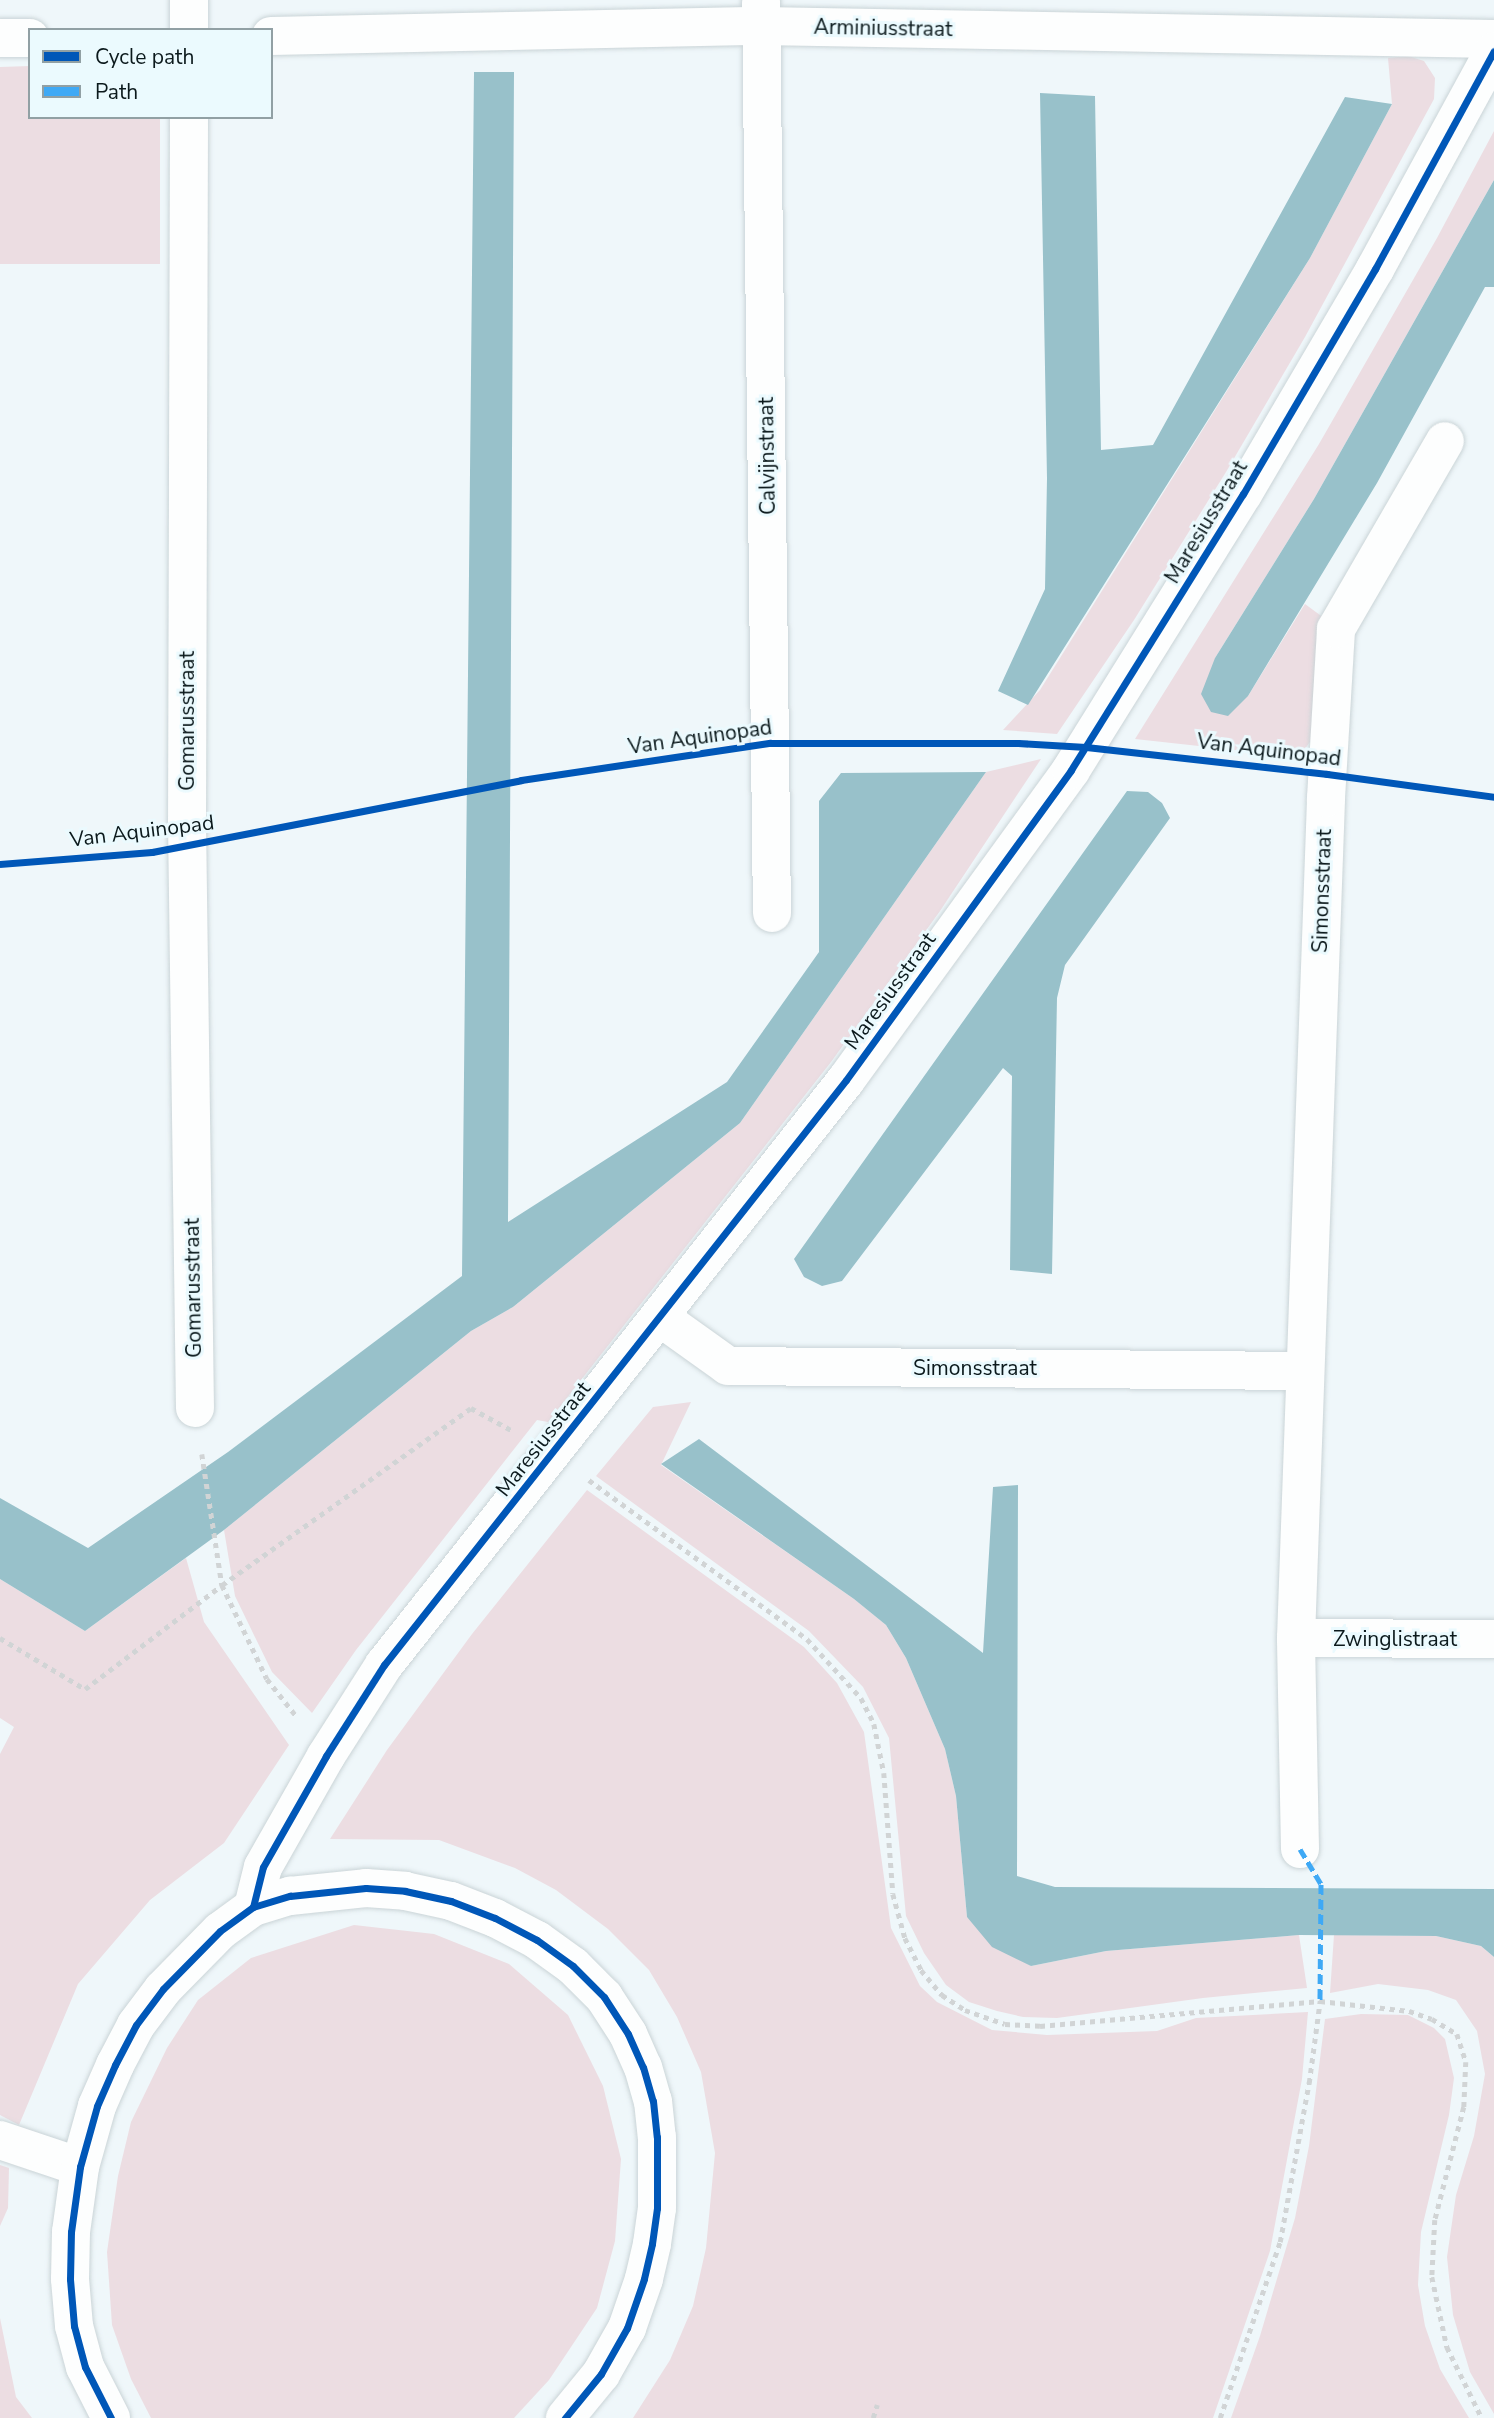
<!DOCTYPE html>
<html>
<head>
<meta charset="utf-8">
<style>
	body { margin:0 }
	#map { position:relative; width:1494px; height:2418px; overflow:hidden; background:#eff7fa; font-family:"Nunito Sans",sans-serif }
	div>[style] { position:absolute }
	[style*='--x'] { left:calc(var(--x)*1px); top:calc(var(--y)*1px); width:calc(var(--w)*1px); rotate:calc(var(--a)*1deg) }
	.green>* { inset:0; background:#ecdde2 }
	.water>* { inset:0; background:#98c1ca }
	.path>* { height:4.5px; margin-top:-2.25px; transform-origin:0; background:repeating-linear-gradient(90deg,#d1d4d5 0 5px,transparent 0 10px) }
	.roads { filter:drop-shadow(0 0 2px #cad4d7) drop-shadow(0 0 2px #cad4d7) }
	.street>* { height:38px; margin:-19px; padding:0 19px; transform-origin:19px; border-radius:19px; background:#fdfefe }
	.quiet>* { height:5px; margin-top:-2.5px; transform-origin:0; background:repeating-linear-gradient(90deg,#3fa9f5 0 10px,transparent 0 15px) }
	.cycleway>* { height:7px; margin:-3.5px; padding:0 3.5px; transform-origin:3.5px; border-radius:3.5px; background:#0057b8 }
	span { translate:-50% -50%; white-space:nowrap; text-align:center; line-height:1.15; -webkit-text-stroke:6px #ebfafe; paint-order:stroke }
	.street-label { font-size:21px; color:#0b191c }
	.legend { position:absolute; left:28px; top:28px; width:245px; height:91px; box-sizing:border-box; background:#ebfafe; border:2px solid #91a0a4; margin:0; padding:9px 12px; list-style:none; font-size:21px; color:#0b191c }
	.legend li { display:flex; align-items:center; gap:14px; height:35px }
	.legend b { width:35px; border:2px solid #91a0a4 }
</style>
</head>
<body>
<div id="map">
	<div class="green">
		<i style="clip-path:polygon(1408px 56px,1424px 61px,1435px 78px,1434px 99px,1305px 337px,1226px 472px,1134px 620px,1057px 734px,1003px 730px,1040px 690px,1310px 258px,1392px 104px,1388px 58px)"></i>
		<i style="clip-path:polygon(30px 66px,30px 117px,160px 117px,160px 264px,0 264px,0 67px)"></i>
		<i style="clip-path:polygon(1494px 131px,1494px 180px,1314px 499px,1215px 658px,1248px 696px,1305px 604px,1324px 618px,1315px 735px,1299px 757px,1135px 739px,1319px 444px,1437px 238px)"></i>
		<i style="clip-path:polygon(1041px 759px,940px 911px,831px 1062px,548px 1422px,537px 1420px,356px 1650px,312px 1713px,272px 1672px,235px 1596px,224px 1530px,471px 1331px,513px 1307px,740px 1123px,986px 772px)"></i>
		<i style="clip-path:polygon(691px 1402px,661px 1465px,854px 1599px,886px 1625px,906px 1658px,945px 1749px,956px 1796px,967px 1917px,1031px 1966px,1106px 1951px,1299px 1935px,1307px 1988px,1203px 1998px,1057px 2018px,1023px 2017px,997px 2011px,969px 2002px,946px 1985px,924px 1953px,906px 1916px,889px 1738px,863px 1687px,809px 1631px,596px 1476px,653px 1407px)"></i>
		<i style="clip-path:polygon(587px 1490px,804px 1647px,837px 1683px,864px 1732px,891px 1928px,920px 1986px,937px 2002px,992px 2030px,1047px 2035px,1157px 2031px,1196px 2018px,1308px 2012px,1302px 2079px,1270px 2251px,1213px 2418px,633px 2418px,670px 2360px,693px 2306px,706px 2248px,715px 2153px,701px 2072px,677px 2017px,649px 1970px,608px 1929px,556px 1890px,515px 1868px,439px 1840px,330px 1839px,387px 1750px,472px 1634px)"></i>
		<i style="clip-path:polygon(186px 1558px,204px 1622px,289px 1745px,224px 1843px,150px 1900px,78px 1984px,19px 2125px,0 2115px,0 1754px,14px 1727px,0 1718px,0 1579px,85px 1631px)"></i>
		<i style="clip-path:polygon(354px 1925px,434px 1934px,509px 1964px,568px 2015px,603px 2086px,621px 2159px,615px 2241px,597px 2308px,549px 2380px,514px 2418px,151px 2418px,131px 2379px,112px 2325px,107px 2252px,118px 2176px,131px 2122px,167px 2048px,198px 2000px,251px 1958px)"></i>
		<i style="clip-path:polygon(1334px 1935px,1436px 1936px,1481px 1946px,1494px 1957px,1494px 2414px,1470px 2372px,1453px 2315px,1447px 2257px,1456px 2195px,1474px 2136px,1485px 2074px,1477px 2031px,1456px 2000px,1428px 1990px,1378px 1984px,1330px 1993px)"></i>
		<i style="clip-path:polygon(1361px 2014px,1408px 2015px,1434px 2028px,1445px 2039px,1454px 2078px,1449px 2115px,1421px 2232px,1418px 2285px,1425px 2326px,1440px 2369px,1469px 2418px,1231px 2418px,1260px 2336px,1295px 2218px,1309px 2146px,1325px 2019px)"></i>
		<i style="clip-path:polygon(0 2165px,9px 2168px,8px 2208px,0 2226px)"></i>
		<i style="clip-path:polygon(0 2318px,16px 2397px,32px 2418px,0 2418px)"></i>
	</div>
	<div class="water">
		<i style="clip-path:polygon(474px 72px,514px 72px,508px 1222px,727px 1082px,819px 952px,819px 801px,841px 773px,986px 772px,740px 1123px,513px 1307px,471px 1331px,224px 1530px,85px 1631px,0 1579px,0 1498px,88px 1548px,228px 1452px,462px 1276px)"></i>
		<i style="clip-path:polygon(1040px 93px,1095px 96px,1101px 450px,1153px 445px,1345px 97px,1392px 104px,1310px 258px,1028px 705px,998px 691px,1045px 589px,1047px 478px)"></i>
		<i style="clip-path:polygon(1494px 180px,1494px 287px,1485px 287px,1377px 483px,1248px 696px,1228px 716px,1211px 712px,1201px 694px,1215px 658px,1314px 499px)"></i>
		<i style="clip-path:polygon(1127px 791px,1148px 792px,1162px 803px,1170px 818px,1065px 965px,1057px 998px,1052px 1274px,1010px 1270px,1012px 1076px,1003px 1068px,842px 1281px,822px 1286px,804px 1277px,794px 1259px)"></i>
		<i style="clip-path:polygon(699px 1439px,983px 1653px,993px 1487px,1018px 1485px,1017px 1876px,1055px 1887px,1494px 1889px,1494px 1957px,1481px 1946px,1436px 1936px,1299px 1935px,1106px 1951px,1031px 1966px,992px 1947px,967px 1917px,956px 1796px,945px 1749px,906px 1658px,886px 1625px,854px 1599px,661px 1464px)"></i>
	</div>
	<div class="path">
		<i style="--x:202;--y:1454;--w:133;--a:81.3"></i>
		<i style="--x:222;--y:1585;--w:104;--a:64.4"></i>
		<i style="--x:267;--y:1679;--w:48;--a:51.7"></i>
		<i style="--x:589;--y:1480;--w:270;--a:36.1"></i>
		<i style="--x:807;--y:1639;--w:80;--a:47.5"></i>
		<i style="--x:861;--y:1698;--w:29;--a:63"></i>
		<i style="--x:874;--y:1724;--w:50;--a:78.5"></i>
		<i style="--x:884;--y:1773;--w:121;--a:85.7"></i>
		<i style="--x:893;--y:1894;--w:46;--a:74.7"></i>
		<i style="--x:905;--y:1938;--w:36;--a:63"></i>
		<i style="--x:921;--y:1970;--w:33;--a:50"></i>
		<i style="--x:942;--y:1995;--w:27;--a:33"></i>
		<i style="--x:965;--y:2010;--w:42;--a:19.3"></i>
		<i style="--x:1005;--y:2024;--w:35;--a:3"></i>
		<i style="--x:1040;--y:2026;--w:281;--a:-5.1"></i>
		<i style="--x:1320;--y:2001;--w:90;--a:6.4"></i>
		<i style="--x:1409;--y:2011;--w:24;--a:19"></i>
		<i style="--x:1432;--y:2019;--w:29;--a:31"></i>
		<i style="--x:1457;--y:2034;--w:29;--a:72"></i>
		<i style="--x:1466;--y:2062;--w:45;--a:92.5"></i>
		<i style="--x:1464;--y:2107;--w:117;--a:104.4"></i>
		<i style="--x:1435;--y:2220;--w:57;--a:93"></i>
		<i style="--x:1432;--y:2277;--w:72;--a:77.9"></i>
		<i style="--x:1447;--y:2347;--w:79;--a:63.8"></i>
		<i style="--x:0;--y:1638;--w:99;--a:31"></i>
		<i style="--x:85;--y:1689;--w:172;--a:-37.2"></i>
		<i style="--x:222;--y:1585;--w:305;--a:-35.4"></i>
		<i style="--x:471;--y:1408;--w:46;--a:28.8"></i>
		<i style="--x:873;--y:2418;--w:14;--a:-73"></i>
		<i style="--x:1220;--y:2418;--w:186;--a:-71.2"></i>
		<i style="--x:1280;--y:2242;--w:162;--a:-79.7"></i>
		<i style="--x:1309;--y:2083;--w:83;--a:-82.4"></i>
	</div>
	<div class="roads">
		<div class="street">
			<i style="--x:189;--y:0;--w:30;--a:90"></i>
			<i style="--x:761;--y:2;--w:911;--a:89.31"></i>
			<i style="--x:271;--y:36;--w:490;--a:-1.2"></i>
			<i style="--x:761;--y:26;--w:733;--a:1.02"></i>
			<i style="--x:0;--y:38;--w:30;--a:0"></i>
			<i style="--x:189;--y:117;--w:705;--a:90.16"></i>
			<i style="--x:187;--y:822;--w:586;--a:89.22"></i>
			<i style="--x:661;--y:1318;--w:82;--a:35.6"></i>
			<i style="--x:728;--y:1366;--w:577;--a:0.5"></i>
			<i style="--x:1296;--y:1638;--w:198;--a:0.3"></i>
			<i style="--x:1300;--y:1849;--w:211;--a:-91.1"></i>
			<i style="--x:1296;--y:1638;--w:841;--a:-87.95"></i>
			<i style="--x:1326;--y:798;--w:169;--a:-86.6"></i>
			<i style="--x:1336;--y:629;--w:217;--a:-59.9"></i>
			<i style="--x:253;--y:1907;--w:41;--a:-76"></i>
			<i style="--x:263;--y:1867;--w:128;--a:-60.4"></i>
			<i style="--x:326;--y:1756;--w:108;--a:-57.5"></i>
			<i style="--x:384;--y:1665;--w:745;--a:-51.7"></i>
			<i style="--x:846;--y:1080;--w:383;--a:-54"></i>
			<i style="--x:1071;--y:770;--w:325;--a:-58.1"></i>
			<i style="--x:1243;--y:494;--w:261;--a:-59.6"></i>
			<i style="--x:1375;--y:269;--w:248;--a:-61.4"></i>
			<i style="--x:0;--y:2140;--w:84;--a:18.6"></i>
			<i style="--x:111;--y:2418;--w:57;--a:-117"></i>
			<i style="--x:85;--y:2367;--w:42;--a:-105"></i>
			<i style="--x:74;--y:2326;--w:47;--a:-94.9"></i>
			<i style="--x:70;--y:2279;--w:47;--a:-88.8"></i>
			<i style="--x:71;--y:2232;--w:66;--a:-82.1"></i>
			<i style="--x:80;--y:2167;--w:63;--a:-74.4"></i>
			<i style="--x:97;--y:2106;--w:45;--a:-66.3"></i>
			<i style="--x:115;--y:2065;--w:45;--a:-62.3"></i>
			<i style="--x:136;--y:2025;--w:45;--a:-53.1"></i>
			<i style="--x:163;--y:1989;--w:81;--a:-45.5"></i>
			<i style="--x:220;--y:1931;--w:41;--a:-36"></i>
			<i style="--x:253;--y:1907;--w:39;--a:-17"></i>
			<i style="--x:290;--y:1896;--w:76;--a:-6"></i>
			<i style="--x:366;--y:1888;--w:39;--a:4"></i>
			<i style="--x:405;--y:1891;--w:47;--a:12.3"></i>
			<i style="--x:451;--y:1901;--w:47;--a:21.1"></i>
			<i style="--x:495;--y:1918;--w:47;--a:27.6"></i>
			<i style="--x:537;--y:1940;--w:44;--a:35.8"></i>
			<i style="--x:573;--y:1966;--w:44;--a:45"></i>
			<i style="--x:604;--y:1997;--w:44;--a:57"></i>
			<i style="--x:628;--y:2034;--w:36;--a:66"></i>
			<i style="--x:643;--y:2067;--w:35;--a:74"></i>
			<i style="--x:653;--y:2101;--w:36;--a:84"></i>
			<i style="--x:657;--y:2137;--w:71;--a:90"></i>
			<i style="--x:657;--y:2208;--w:36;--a:98"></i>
			<i style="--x:652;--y:2244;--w:36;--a:103"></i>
			<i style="--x:644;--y:2279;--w:52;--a:109.1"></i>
			<i style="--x:627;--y:2328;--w:53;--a:119.5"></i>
			<i style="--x:601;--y:2374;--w:57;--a:129.3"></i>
		</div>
	</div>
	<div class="quiet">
		<i style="--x:1300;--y:1849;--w:41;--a:59"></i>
		<i style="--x:1321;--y:1884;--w:117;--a:90.5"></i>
	</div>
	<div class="cycleway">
		<i style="--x:0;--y:864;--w:152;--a:-4.5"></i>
		<i style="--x:152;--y:852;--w:376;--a:-11"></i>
		<i style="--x:521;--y:780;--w:252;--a:-8.5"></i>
		<i style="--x:770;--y:743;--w:248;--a:0"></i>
		<i style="--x:1018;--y:743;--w:68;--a:3.4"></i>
		<i style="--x:1086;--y:747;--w:243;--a:6.4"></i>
		<i style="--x:1327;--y:774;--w:169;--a:7.8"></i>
		<i style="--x:253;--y:1907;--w:41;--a:-76"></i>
		<i style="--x:263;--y:1867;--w:128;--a:-60.4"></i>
		<i style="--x:326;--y:1756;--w:108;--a:-57.5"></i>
		<i style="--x:384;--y:1665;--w:745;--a:-51.7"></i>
		<i style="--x:846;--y:1080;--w:383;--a:-54"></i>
		<i style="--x:1071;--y:770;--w:325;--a:-58.1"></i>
		<i style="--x:1243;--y:494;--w:261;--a:-59.6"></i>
		<i style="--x:1375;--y:269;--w:248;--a:-61.4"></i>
		<i style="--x:111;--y:2418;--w:57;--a:-117"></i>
		<i style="--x:85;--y:2367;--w:42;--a:-105"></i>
		<i style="--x:74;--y:2326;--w:47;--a:-94.9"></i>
		<i style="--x:70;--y:2279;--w:47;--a:-88.8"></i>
		<i style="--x:71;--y:2232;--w:66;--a:-82.1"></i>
		<i style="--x:80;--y:2167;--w:63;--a:-74.4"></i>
		<i style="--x:97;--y:2106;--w:45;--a:-66.3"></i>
		<i style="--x:115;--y:2065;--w:45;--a:-62.3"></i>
		<i style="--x:136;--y:2025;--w:45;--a:-53.1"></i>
		<i style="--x:163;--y:1989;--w:81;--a:-45.5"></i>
		<i style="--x:220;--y:1931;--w:41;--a:-36"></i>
		<i style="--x:253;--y:1907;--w:39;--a:-17"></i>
		<i style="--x:290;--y:1896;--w:76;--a:-6"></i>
		<i style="--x:366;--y:1888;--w:39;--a:4"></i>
		<i style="--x:405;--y:1891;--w:47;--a:12.3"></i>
		<i style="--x:451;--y:1901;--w:47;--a:21.1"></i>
		<i style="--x:495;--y:1918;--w:47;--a:27.6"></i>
		<i style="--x:537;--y:1940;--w:44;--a:35.8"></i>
		<i style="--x:573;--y:1966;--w:44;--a:45"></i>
		<i style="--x:604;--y:1997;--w:44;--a:57"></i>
		<i style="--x:628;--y:2034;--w:36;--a:66"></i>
		<i style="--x:643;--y:2067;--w:35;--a:74"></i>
		<i style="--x:653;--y:2101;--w:36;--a:84"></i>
		<i style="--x:657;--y:2137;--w:71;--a:90"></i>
		<i style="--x:657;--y:2208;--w:36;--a:98"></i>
		<i style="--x:652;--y:2244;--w:36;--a:103"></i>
		<i style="--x:644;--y:2279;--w:52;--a:109.1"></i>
		<i style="--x:627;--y:2328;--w:53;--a:119.5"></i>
		<i style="--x:601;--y:2374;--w:57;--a:129.3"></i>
	</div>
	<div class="street-label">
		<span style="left:883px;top:28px;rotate:1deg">Arminiusstraat</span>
		<span style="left:767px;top:456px;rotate:-91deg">Calvijnstraat</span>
		<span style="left:1206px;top:522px;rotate:-59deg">Maresiusstraat</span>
		<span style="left:187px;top:721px;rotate:-90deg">Gomarusstraat</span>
		<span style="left:700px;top:737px;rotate:-8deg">Van Aquinopad</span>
		<span style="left:1269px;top:750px;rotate:7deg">Van Aquinopad</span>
		<span style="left:142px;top:831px;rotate:-7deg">Van Aquinopad</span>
		<span style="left:1322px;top:891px;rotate:-88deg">Simonsstraat</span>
		<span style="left:890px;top:991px;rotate:-54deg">Maresiusstraat</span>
		<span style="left:193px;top:1288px;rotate:-91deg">Gomarusstraat</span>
		<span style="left:975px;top:1368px">Simonsstraat</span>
		<span style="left:543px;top:1439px;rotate:-52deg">Maresiusstraat</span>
		<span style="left:1395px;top:1639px">Zwinglistraat</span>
	</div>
	<ul class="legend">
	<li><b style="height:9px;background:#0057b8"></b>Cycle path</li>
	<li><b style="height:9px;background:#3fa9f5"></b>Path</li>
	</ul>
</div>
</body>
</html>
